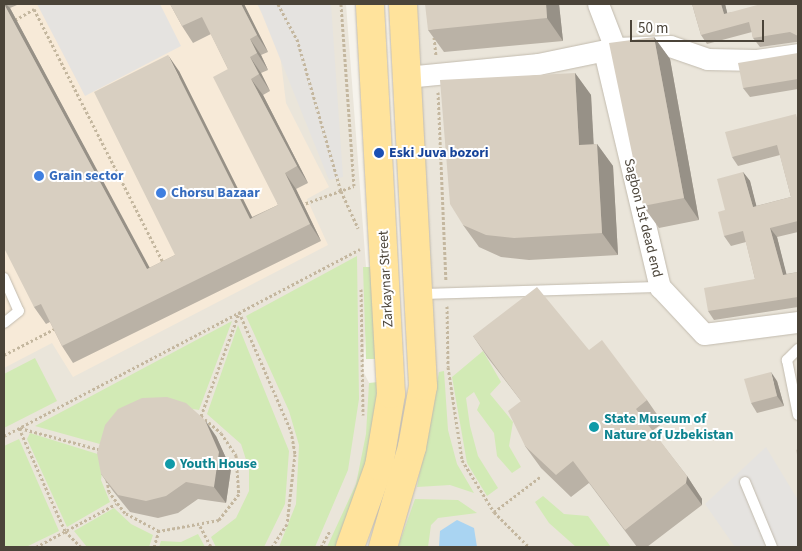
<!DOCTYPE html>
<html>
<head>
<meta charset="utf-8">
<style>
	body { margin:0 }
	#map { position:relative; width:802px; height:551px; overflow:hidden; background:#f6f3ec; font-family:"Source Sans 3",sans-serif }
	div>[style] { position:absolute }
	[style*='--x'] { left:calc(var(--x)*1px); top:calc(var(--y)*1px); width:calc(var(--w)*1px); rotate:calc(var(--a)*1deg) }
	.residential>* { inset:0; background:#eae5da }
	.commercial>* { inset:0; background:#f7ead8 }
	.green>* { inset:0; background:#d2eab5 }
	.parking>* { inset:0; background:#e5e3e0 }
	.water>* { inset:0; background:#a9d4f2 }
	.path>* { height:3px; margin-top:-1.5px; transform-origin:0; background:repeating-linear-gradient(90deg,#c4b79f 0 2.5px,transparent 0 5px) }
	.roads { filter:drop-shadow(0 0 1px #c2bbae) drop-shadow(0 0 1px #c2bbae) }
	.service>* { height:10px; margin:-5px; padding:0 5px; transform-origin:5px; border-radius:5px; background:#fff }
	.minor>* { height:21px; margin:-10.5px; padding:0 10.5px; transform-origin:10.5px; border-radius:10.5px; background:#fff }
	.primary>* { height:28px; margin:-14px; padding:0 14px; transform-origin:14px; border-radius:14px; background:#ffe39c }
	.wall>* { inset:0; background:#bab2a6 }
	.shaded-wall>* { inset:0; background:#979187 }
	.building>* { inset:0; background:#d8cfc1 }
	.dots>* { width:14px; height:14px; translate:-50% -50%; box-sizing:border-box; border:2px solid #fff; border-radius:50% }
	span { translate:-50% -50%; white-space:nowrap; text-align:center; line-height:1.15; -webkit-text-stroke:4px #fff; paint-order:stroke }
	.transit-label { font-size:14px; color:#164399; font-weight:700 }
	.left { translate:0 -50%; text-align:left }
	.shop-label { font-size:14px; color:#366cbe; font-weight:700 }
	.street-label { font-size:14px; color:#4b4439 }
	.culture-label { font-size:14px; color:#0d838f; font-weight:700 }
	.frame { position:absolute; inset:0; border:5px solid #4b4439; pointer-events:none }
	.scale { position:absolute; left:630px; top:20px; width:134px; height:22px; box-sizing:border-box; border:2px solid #4b4439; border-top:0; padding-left:6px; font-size:15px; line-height:18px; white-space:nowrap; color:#4b4439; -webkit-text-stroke:4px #fff; paint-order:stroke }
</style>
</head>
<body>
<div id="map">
	<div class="residential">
		<i style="clip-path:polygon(4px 4px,346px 4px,368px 293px,363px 371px,389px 422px,435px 368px,417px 4px,798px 4px,798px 547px,395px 547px,389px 425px,350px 547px,4px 547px)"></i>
	</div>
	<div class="commercial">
		<i style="clip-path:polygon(4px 4px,257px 4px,279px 45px,286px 103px,329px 187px,307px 199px,328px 245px,73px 377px,52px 343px,4px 368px)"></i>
	</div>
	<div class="green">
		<i style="clip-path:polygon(357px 256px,359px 399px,348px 470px,315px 547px,279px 547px,296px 504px,299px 445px,289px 411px,246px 316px)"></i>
		<i style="clip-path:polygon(363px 267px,373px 267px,376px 359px,366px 359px)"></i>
		<i style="clip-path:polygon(232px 321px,199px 410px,187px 408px,107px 446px,35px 426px)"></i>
		<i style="clip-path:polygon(238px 325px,289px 451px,285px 504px,264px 547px,216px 547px,211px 537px,236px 518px,249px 491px,249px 469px,241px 444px,207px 414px)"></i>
		<i style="clip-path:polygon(483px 351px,501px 382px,490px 394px,513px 422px,509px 446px,521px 467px,512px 473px,497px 456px,494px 433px,477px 410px,480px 403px,474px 392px,466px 398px,470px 426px,478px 456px,498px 488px,487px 496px,467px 463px,452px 377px)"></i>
		<i style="clip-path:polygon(35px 358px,57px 401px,4px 428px,4px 374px)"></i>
		<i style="clip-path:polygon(444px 371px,448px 430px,457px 464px,474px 493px,450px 485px,417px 487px,439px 372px)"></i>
		<i style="clip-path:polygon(378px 382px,373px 448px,339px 547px,327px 547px,356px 484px,366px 434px,369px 383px)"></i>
		<i style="clip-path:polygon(30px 433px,104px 456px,101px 480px,110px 502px,67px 527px,27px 439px)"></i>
		<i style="clip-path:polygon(19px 439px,59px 531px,26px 547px,4px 547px,4px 446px)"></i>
		<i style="clip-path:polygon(543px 496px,564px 514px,588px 516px,611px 547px,576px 547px,549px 523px,535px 502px)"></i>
		<i style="clip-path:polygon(415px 499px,458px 500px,477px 513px,438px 518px,431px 525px,428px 547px,398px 547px)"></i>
		<i style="clip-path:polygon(114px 508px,131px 524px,153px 535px,149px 547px,87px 547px,74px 531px)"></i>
		<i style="clip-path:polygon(198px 534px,205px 547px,159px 547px,161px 541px,181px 542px)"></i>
	</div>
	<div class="parking">
		<i style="clip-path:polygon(37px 4px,160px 4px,181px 46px,85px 96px)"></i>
		<i style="clip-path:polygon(258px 4px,331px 4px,343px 177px,329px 180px)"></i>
		<i style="clip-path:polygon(766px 447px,798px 500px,798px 547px,735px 547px,705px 504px)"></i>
	</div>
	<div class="water">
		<i style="clip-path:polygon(457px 520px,474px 528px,477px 547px,439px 547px,440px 531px)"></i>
	</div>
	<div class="path">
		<i style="--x:278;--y:4;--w:40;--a:62"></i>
		<i style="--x:297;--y:39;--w:158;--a:73.9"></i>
		<i style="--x:341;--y:191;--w:41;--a:65.3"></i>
		<i style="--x:15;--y:20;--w:22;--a:-30"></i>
		<i style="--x:34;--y:9;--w:286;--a:63"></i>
		<i style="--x:434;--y:37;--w:18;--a:84"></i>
		<i style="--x:438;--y:92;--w:188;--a:87.6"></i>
		<i style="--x:301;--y:205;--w:56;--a:-19.7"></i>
		<i style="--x:354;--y:186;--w:182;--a:-94.1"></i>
		<i style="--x:361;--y:289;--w:126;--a:89.1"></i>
		<i style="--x:447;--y:306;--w:61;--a:89.1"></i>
		<i style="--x:448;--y:367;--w:94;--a:81.4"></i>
		<i style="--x:462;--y:460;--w:61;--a:58.4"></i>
		<i style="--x:494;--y:512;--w:49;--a:45"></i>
		<i style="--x:239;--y:312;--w:130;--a:66.4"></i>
		<i style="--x:291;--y:431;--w:23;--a:80"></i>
		<i style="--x:295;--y:454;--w:70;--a:96.5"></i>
		<i style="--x:287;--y:524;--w:27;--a:123"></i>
		<i style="--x:4;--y:355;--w:59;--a:-27.4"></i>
		<i style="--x:161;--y:410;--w:40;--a:8.5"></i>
		<i style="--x:201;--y:416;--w:26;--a:40"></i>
		<i style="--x:221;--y:433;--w:27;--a:56"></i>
		<i style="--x:236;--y:455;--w:39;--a:86"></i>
		<i style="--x:239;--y:494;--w:33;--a:128"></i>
		<i style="--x:219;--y:520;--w:61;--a:169.6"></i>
		<i style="--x:159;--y:531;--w:38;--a:-152"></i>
		<i style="--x:125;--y:513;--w:26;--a:-127"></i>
		<i style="--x:109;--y:492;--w:25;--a:-99"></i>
		<i style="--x:105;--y:467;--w:29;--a:-72"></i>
		<i style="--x:114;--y:439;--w:30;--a:-45"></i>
		<i style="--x:135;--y:418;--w:27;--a:-17"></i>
		<i style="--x:201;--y:416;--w:110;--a:-69.7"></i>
		<i style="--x:19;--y:428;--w:113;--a:65.9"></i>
		<i style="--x:65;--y:531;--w:23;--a:45"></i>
		<i style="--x:20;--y:428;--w:84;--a:15.2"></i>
		<i style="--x:4;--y:436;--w:402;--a:-27.7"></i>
		<i style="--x:494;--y:512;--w:58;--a:-37.3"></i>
		<i style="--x:200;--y:526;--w:24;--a:62"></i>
		<i style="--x:36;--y:547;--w:91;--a:-28.3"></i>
		<i style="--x:154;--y:547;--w:17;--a:-73"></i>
		<i style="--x:321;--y:547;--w:18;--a:-61"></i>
	</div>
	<div class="roads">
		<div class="service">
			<i style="--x:4;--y:278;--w:36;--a:66"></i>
			<i style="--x:19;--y:311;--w:19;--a:141"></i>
			<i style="--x:420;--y:294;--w:240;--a:-1.7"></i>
			<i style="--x:798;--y:349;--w:16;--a:135"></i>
			<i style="--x:787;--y:360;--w:56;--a:78.7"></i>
			<i style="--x:745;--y:482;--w:70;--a:67.4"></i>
		</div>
		<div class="minor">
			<i style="--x:598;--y:4;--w:47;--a:68.9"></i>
			<i style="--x:604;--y:51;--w:243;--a:76.7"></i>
			<i style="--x:660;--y:287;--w:64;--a:46.9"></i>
			<i style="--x:704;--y:334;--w:95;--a:-7.3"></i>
			<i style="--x:406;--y:77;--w:133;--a:-5.6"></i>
			<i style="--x:538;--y:64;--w:79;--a:-11.7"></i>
			<i style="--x:615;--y:48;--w:55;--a:-2.1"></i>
			<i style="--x:670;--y:46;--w:39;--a:19"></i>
			<i style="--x:707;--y:59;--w:50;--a:1.1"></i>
			<i style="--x:757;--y:60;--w:41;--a:-8.3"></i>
		</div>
		<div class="primary">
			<i style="--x:350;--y:547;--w:86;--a:-70.3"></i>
			<i style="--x:379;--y:466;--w:73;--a:-80.5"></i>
			<i style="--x:391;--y:394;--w:391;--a:-93.1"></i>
			<i style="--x:383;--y:547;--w:104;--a:-73.8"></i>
			<i style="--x:412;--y:447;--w:62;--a:-79.8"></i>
			<i style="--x:423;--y:386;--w:383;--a:-93"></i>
		</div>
	</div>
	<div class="wall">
		<i style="clip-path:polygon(4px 4px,17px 4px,17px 5px,10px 8px,149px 268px,175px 255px,179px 71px,252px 217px,278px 205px,228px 69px,211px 34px,193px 43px,182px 26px,170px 4px,244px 4px,268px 52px,261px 55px,268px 70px,261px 73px,270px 91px,263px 95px,308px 183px,296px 189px,321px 241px,73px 363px,62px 346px,50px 322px,46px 324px,34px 307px)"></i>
		<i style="clip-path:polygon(559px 4px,563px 41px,444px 52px,428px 30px)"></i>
		<i style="clip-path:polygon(692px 4px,725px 4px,727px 13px,798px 4px,798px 42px,796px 42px,760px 47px,753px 38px,752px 32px,707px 44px,701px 35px)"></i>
		<i style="clip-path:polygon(654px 37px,670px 59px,699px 220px,659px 228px,643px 206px)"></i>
		<i style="clip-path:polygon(798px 53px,798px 89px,750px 97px,743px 88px)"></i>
		<i style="clip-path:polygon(575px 73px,591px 95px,593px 144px,597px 144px,613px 166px,618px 255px,529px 260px,501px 257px,479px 247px,463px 225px)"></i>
		<i style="clip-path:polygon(798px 117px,798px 232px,777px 237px,786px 274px,798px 272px,798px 307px,714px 320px,708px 311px,755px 279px,746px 242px,731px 246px,724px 236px,725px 210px,743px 172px,750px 181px,756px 206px,791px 197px,780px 155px,738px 166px,732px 157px)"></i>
		<i style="clip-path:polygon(473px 336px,589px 350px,647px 400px,663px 423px,652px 431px,687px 476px,702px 499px,702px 505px,647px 547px,637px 547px,589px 483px,571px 497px,541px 468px,525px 446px,521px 401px,488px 358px)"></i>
		<i style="clip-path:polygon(777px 381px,784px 406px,757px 413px,751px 403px)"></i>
		<i style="clip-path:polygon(216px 436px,231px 469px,226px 503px,198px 499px,178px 513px,158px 518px,130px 512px,113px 491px,101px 474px)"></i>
	</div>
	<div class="shaded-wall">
		<i style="clip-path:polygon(4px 4px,6px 4px,10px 8px,159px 285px,147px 269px)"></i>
		<i style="clip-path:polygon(241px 4px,244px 4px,268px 52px,257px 35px)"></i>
		<i style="clip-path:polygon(546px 4px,559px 4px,563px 41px,547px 18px)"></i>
		<i style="clip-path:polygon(721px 4px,725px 4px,730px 24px,724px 14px)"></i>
		<i style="clip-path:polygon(654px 37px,670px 59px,699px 220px,684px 198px)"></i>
		<i style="clip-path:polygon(250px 39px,261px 55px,268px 70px,257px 53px)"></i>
		<i style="clip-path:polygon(168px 55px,179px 71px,261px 235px,250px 219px)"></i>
		<i style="clip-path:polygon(250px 57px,261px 73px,270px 91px,259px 74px)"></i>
		<i style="clip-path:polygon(575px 73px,591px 95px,595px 167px,579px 145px)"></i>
		<i style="clip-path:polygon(251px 79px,263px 95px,308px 183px,297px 166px)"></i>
		<i style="clip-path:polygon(597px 144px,613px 166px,618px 255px,602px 233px)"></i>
		<i style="clip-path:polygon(743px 172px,750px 181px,759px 216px,753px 207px)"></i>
		<i style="clip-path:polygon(285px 173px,296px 189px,321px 241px,310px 224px)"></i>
		<i style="clip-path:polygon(770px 228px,777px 237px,789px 284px,783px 275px)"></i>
		<i style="clip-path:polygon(771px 372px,777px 381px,784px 406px,777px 396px)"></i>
		<i style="clip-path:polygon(205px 420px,216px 436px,231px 469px,226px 503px,214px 487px)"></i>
		<i style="clip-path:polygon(687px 476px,702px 499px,702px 505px,686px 483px)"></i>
	</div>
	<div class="building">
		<i style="clip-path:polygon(4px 4px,147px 269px,175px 255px,94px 92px,168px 55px,250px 219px,278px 205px,213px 77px,228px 69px,202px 17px,182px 26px,170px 4px,241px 4px,257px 35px,250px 39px,257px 53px,250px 57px,259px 74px,251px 79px,297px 166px,285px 173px,310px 224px,62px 346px,41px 304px,34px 307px,4px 248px)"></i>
		<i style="clip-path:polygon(425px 4px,546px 4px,547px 18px,428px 30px)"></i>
		<i style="clip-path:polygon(692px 4px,721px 4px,724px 14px,761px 4px,798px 4px,798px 36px,790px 32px,753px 38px,749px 22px,701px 35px)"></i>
		<i style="clip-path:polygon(654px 37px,684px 198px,643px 206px,609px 43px)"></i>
		<i style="clip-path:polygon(798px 53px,798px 79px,743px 88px,738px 63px)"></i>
		<i style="clip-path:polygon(575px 73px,579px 145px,597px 144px,602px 233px,514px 238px,486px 235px,463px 225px,450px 204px,440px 80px)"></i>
		<i style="clip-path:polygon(796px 114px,798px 122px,798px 221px,770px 228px,783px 275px,798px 272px,798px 297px,708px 311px,704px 288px,755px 279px,743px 231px,724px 236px,718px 212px,725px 210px,717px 179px,743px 172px,753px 207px,791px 197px,777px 145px,732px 157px,725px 132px)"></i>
		<i style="clip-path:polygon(537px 287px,589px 350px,602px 340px,647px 400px,636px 409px,687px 476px,686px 483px,625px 530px,573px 461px,556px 475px,525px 446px,508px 411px,521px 401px,473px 336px)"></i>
		<i style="clip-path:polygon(771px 372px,777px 396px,751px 403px,744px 379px)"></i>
		<i style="clip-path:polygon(167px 397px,186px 403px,205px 420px,219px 452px,214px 487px,186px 482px,166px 496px,146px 501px,118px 495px,101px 474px,97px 453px,105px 425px,118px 409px,142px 398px)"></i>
		<i style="clip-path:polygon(798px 449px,798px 459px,796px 450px)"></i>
	</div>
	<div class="dots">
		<i style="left:379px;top:153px;background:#1a4fb4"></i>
		<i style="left:39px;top:176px;background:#3f7fe0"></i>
		<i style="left:161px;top:193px;background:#3f7fe0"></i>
		<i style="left:594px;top:427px;background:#0f9aa8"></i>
		<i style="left:170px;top:464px;background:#0f9aa8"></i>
	</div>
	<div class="transit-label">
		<span class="left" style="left:389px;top:153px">Eski Juva bozori</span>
	</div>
	<div class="shop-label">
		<span class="left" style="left:49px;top:176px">Grain sector</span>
		<span class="left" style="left:171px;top:193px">Chorsu Bazaar</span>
	</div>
	<div class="street-label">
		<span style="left:643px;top:218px;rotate:76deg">Sagbon 1st dead end</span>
		<span style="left:386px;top:279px;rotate:-93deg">Zarkaynar Street</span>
	</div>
	<div class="culture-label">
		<span class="left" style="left:604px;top:427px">State Museum of<br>Nature of Uzbekistan</span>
		<span class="left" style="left:180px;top:464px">Youth House</span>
	</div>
	<div class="frame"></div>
	<div class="scale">50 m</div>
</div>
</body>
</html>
